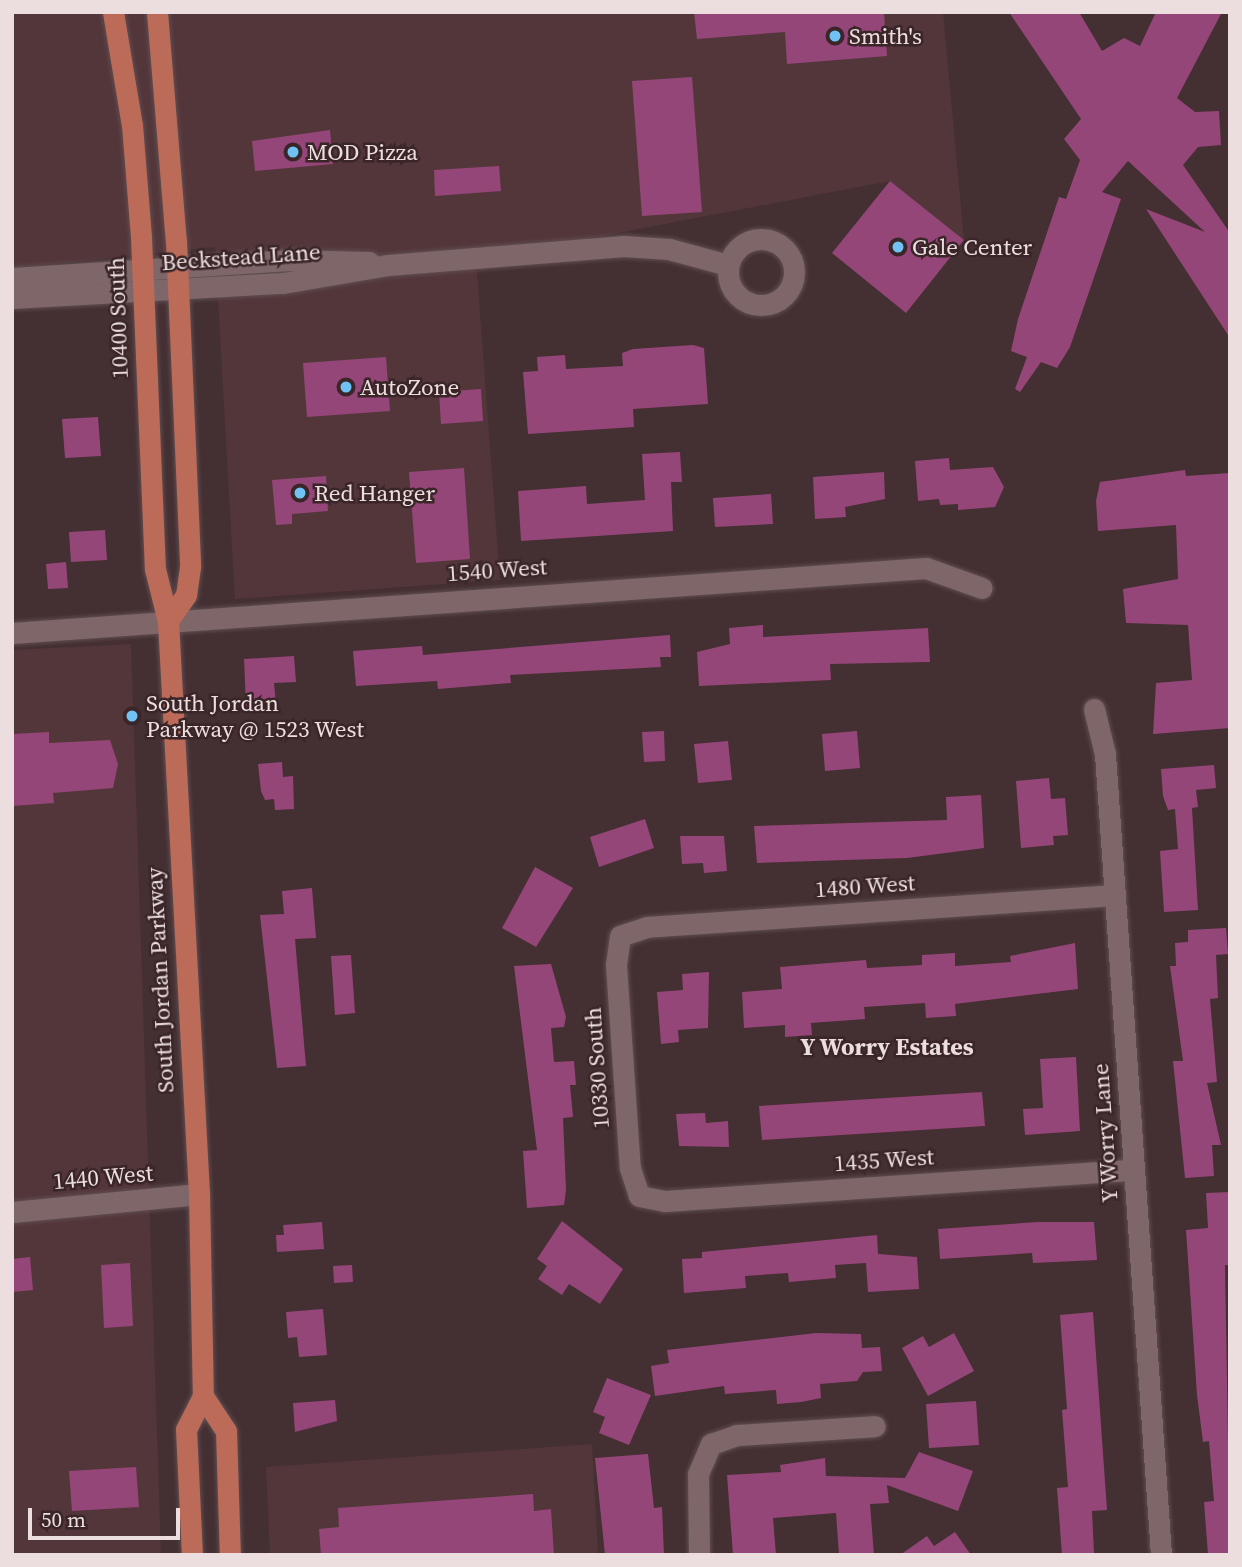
<!DOCTYPE html>
<html>
<head>
<meta charset="utf-8">
<style>
	body { margin:0 }
	#map { position:relative; width:1242px; height:1567px; overflow:hidden; background:#442f32; font-family:"Source Serif 4",serif }
	div>[style] { position:absolute }
	[style*='--x'] { left:calc(var(--x)*1px); top:calc(var(--y)*1px); width:calc(var(--w)*1px); rotate:calc(var(--a)*1deg) }
	.built>* { inset:0; background:#53363a }
	.building>* { inset:0; background:#954678 }
	.roads { filter:drop-shadow(0 0 2px #604e50) drop-shadow(0 0 2px #604e50) }
	.minor>* { height:21px; margin:-10.5px; padding:0 10.5px; transform-origin:10.5px; border-radius:10.5px; background:#7f6669 }
	.minor>.ring { margin:-10.5px; padding:0; box-sizing:content-box; background:none; border:21px solid #7f6669; border-radius:50% }
	.major>* { height:21px; margin:-10.5px; padding:0 10.5px; transform-origin:10.5px; border-radius:10.5px; background:#bd6b59 }
	.dots>* { width:19px; height:19px; translate:-50% -50%; box-sizing:border-box; border:4px solid #3a2528; border-radius:50% }
	span { translate:-50% -50%; white-space:nowrap; text-align:center; line-height:1.15; -webkit-text-stroke:5px #3a2528; paint-order:stroke }
	.poi-label { font-size:23px; color:#ecdedf }
	.left { translate:0 -50%; text-align:left }
	.street-label { font-size:23px; color:#ecdedf }
	.neighbourhood-label { font-size:24px; color:#ecdedf; font-weight:700 }
	.frame { position:absolute; inset:0; border:14px solid #ecdedf; pointer-events:none }
	.scale { position:absolute; left:28px; top:1508px; width:152px; height:32px; box-sizing:border-box; border:4px solid #ecdedf; border-top:0; padding-left:9px; font-size:21px; line-height:24px; white-space:nowrap; color:#ecdedf; -webkit-text-stroke:5px #3a2528; paint-order:stroke }
</style>
</head>
<body>
<div id="map">
	<div class="built">
		<i style="clip-path:polygon(12px 12px,943px 12px,964px 240px,890px 181px,476px 260px,500px 580px,235px 599px,215px 247px,12px 268px)"></i>
		<i style="clip-path:polygon(131px 644px,161px 1555px,12px 1555px,12px 650px)"></i>
		<i style="clip-path:polygon(592px 1444px,598px 1555px,270px 1555px,266px 1467px)"></i>
	</div>
	<div class="building">
		<i style="clip-path:polygon(694px 12px,884px 12px,887px 56px,787px 64px,785px 32px,697px 39px)"></i>
		<i style="clip-path:polygon(1009px 12px,1079px 12px,1102px 51px,1124px 38px,1140px 46px,1156px 12px,1222px 12px,1177px 98px,1195px 112px,1219px 111px,1221px 145px,1198px 147px,1183px 165px,1230px 233px,1230px 338px,1146px 209px,1205px 232px,1128px 161px,1102px 192px,1121px 199px,1070px 347px,1057px 368px,1041px 362px,1020px 392px,1015px 389px,1027px 357px,1011px 351px,1018px 319px,1059px 197px,1066px 199px,1080px 160px,1064px 139px,1081px 119px)"></i>
		<i style="clip-path:polygon(692px 77px,702px 212px,642px 216px,632px 81px)"></i>
		<i style="clip-path:polygon(330px 130px,333px 164px,255px 171px,252px 141px)"></i>
		<i style="clip-path:polygon(499px 166px,501px 191px,435px 196px,434px 170px)"></i>
		<i style="clip-path:polygon(890px 181px,964px 240px,906px 313px,832px 253px)"></i>
		<i style="clip-path:polygon(693px 345px,704px 348px,708px 404px,633px 409px,634px 427px,528px 434px,523px 372px,538px 371px,537px 357px,565px 355px,566px 369px,623px 366px,622px 353px,633px 349px)"></i>
		<i style="clip-path:polygon(386px 357px,390px 411px,307px 417px,303px 363px)"></i>
		<i style="clip-path:polygon(481px 389px,483px 421px,441px 424px,439px 392px)"></i>
		<i style="clip-path:polygon(98px 417px,101px 456px,65px 458px,62px 419px)"></i>
		<i style="clip-path:polygon(680px 452px,682px 482px,671px 482px,673px 531px,521px 541px,518px 491px,586px 486px,587px 504px,645px 500px,642px 454px)"></i>
		<i style="clip-path:polygon(949px 458px,950px 470px,993px 467px,1004px 487px,995px 507px,958px 510px,958px 504px,940px 505px,939px 499px,918px 501px,915px 461px)"></i>
		<i style="clip-path:polygon(464px 468px,470px 559px,416px 563px,409px 472px)"></i>
		<i style="clip-path:polygon(1185px 470px,1186px 476px,1230px 473px,1230px 728px,1153px 734px,1156px 683px,1192px 680px,1188px 625px,1126px 623px,1123px 589px,1178px 579px,1176px 525px,1098px 531px,1096px 501px,1100px 482px)"></i>
		<i style="clip-path:polygon(884px 472px,885px 499px,845px 507px,846px 517px,815px 519px,813px 477px)"></i>
		<i style="clip-path:polygon(326px 476px,328px 511px,292px 514px,292px 524px,276px 525px,272px 480px)"></i>
		<i style="clip-path:polygon(771px 494px,773px 524px,715px 527px,713px 498px)"></i>
		<i style="clip-path:polygon(105px 530px,107px 560px,71px 562px,69px 532px)"></i>
		<i style="clip-path:polygon(66px 562px,68px 588px,48px 589px,46px 564px)"></i>
		<i style="clip-path:polygon(763px 625px,763px 637px,928px 628px,930px 662px,830px 664px,831px 680px,699px 686px,697px 652px,730px 644px,729px 628px)"></i>
		<i style="clip-path:polygon(670px 635px,671px 657px,660px 657px,661px 667px,510px 675px,511px 683px,438px 689px,437px 681px,356px 686px,353px 651px,422px 646px,423px 655px)"></i>
		<i style="clip-path:polygon(294px 656px,296px 682px,274px 683px,276px 704px,246px 706px,244px 659px)"></i>
		<i style="clip-path:polygon(664px 731px,665px 761px,644px 762px,642px 732px)"></i>
		<i style="clip-path:polygon(857px 731px,860px 768px,825px 771px,822px 734px)"></i>
		<i style="clip-path:polygon(49px 732px,49px 743px,110px 740px,118px 764px,113px 788px,53px 793px,54px 803px,12px 806px,12px 734px)"></i>
		<i style="clip-path:polygon(728px 741px,732px 780px,698px 783px,694px 744px)"></i>
		<i style="clip-path:polygon(282px 762px,283px 777px,293px 776px,294px 809px,275px 810px,274px 799px,265px 800px,261px 791px,258px 764px)"></i>
		<i style="clip-path:polygon(1214px 765px,1216px 788px,1196px 790px,1198px 807px,1192px 808px,1198px 910px,1164px 912px,1160px 851px,1178px 849px,1175px 809px,1168px 810px,1163px 796px,1161px 769px)"></i>
		<i style="clip-path:polygon(1049px 778px,1051px 799px,1065px 798px,1068px 835px,1053px 836px,1054px 845px,1021px 848px,1016px 781px)"></i>
		<i style="clip-path:polygon(981px 795px,984px 848px,907px 858px,757px 863px,754px 826px,947px 820px,946px 797px)"></i>
		<i style="clip-path:polygon(645px 819px,654px 848px,599px 867px,590px 837px)"></i>
		<i style="clip-path:polygon(680px 836px,724px 836px,727px 871px,704px 873px,703px 863px,682px 864px)"></i>
		<i style="clip-path:polygon(535px 867px,573px 888px,536px 947px,502px 928px)"></i>
		<i style="clip-path:polygon(312px 888px,316px 938px,295px 939px,306px 1066px,277px 1068px,260px 915px,284px 914px,282px 891px)"></i>
		<i style="clip-path:polygon(1226px 928px,1228px 954px,1216px 955px,1218px 998px,1210px 999px,1217px 1082px,1207px 1083px,1221px 1145px,1212px 1145px,1214px 1176px,1185px 1178px,1173px 1061px,1183px 1061px,1170px 966px,1176px 966px,1175px 943px,1188px 942px,1188px 930px)"></i>
		<i style="clip-path:polygon(1075px 943px,1078px 989px,955px 1004px,956px 1016px,926px 1018px,925px 1003px,864px 1007px,865px 1019px,811px 1023px,812px 1035px,785px 1037px,785px 1025px,744px 1028px,742px 992px,782px 989px,780px 967px,866px 960px,867px 968px,922px 965px,922px 955px,955px 953px,955px 966px,1011px 962px,1010px 956px)"></i>
		<i style="clip-path:polygon(351px 955px,355px 1013px,335px 1015px,331px 956px)"></i>
		<i style="clip-path:polygon(551px 964px,566px 1017px,564px 1027px,551px 1028px,554px 1062px,574px 1061px,576px 1085px,570px 1085px,573px 1117px,563px 1118px,566px 1190px,564px 1205px,527px 1208px,523px 1151px,537px 1150px,514px 966px)"></i>
		<i style="clip-path:polygon(709px 972px,708px 1028px,678px 1030px,679px 1042px,661px 1044px,657px 992px,683px 990px,682px 974px)"></i>
		<i style="clip-path:polygon(1076px 1057px,1080px 1131px,1025px 1135px,1023px 1109px,1043px 1108px,1040px 1059px)"></i>
		<i style="clip-path:polygon(982px 1092px,985px 1126px,762px 1140px,759px 1106px)"></i>
		<i style="clip-path:polygon(705px 1113px,706px 1123px,728px 1121px,729px 1147px,679px 1146px,676px 1114px)"></i>
		<i style="clip-path:polygon(1230px 1192px,1230px 1265px,1225px 1265px,1230px 1555px,1208px 1555px,1204px 1502px,1214px 1501px,1209px 1441px,1203px 1442px,1197px 1395px,1186px 1230px,1208px 1228px,1206px 1193px)"></i>
		<i style="clip-path:polygon(562px 1221px,623px 1269px,600px 1304px,569px 1284px,562px 1295px,538px 1279px,547px 1266px,537px 1259px)"></i>
		<i style="clip-path:polygon(322px 1222px,324px 1249px,277px 1252px,276px 1235px,284px 1235px,283px 1225px)"></i>
		<i style="clip-path:polygon(1038px 1222px,1094px 1222px,1097px 1260px,1033px 1263px,1032px 1253px,940px 1259px,938px 1229px)"></i>
		<i style="clip-path:polygon(877px 1235px,878px 1254px,917px 1257px,919px 1289px,868px 1292px,866px 1263px,835px 1265px,836px 1278px,789px 1282px,788px 1273px,745px 1276px,746px 1288px,684px 1293px,682px 1259px,702px 1258px,702px 1252px)"></i>
		<i style="clip-path:polygon(30px 1257px,33px 1290px,12px 1292px,12px 1259px)"></i>
		<i style="clip-path:polygon(130px 1263px,133px 1326px,104px 1328px,101px 1265px)"></i>
		<i style="clip-path:polygon(352px 1265px,353px 1282px,334px 1283px,333px 1266px)"></i>
		<i style="clip-path:polygon(323px 1309px,327px 1355px,299px 1357px,297px 1337px,288px 1338px,286px 1312px)"></i>
		<i style="clip-path:polygon(1093px 1312px,1107px 1510px,1092px 1511px,1094px 1553px,1062px 1555px,1057px 1488px,1068px 1487px,1062px 1410px,1067px 1409px,1060px 1315px)"></i>
		<i style="clip-path:polygon(816px 1333px,861px 1334px,862px 1348px,880px 1347px,882px 1371px,863px 1372px,857px 1381px,820px 1384px,821px 1398px,801px 1402px,777px 1404px,776px 1390px,725px 1394px,724px 1386px,655px 1396px,651px 1366px,669px 1363px,667px 1350px)"></i>
		<i style="clip-path:polygon(954px 1333px,974px 1371px,928px 1396px,902px 1348px,923px 1336px,929px 1347px)"></i>
		<i style="clip-path:polygon(607px 1378px,651px 1395px,629px 1445px,599px 1433px,605px 1417px,593px 1412px)"></i>
		<i style="clip-path:polygon(335px 1400px,337px 1421px,295px 1432px,293px 1403px)"></i>
		<i style="clip-path:polygon(976px 1401px,979px 1445px,929px 1448px,926px 1404px)"></i>
		<i style="clip-path:polygon(919px 1452px,973px 1471px,958px 1511px,887px 1485px,889px 1503px,870px 1504px,874px 1555px,839px 1555px,836px 1513px,773px 1518px,776px 1555px,733px 1555px,727px 1475px,781px 1472px,780px 1465px,825px 1458px,826px 1476px,905px 1478px)"></i>
		<i style="clip-path:polygon(648px 1454px,654px 1508px,662px 1507px,664px 1555px,605px 1555px,595px 1458px)"></i>
		<i style="clip-path:polygon(136px 1467px,139px 1507px,72px 1511px,69px 1471px)"></i>
		<i style="clip-path:polygon(533px 1494px,534px 1511px,551px 1509px,554px 1555px,321px 1555px,319px 1529px,339px 1527px,338px 1508px)"></i>
		<i style="clip-path:polygon(955px 1532px,971px 1555px,900px 1555px,927px 1536px,934px 1546px)"></i>
	</div>
	<div class="roads">
		<div class="minor">
			<i class="ring" style="left:728px;top:239px;width:45px;height:45px"></i>
			<i style="--x:12;--y:278;--w:278;--a:-3.7"></i>
			<i style="--x:289;--y:260;--w:80;--a:1.4"></i>
			<i style="--x:12;--y:298;--w:271;--a:-3.2"></i>
			<i style="--x:283;--y:283;--w:107;--a:-9.7"></i>
			<i style="--x:388;--y:265;--w:237;--a:-4.6"></i>
			<i style="--x:624;--y:246;--w:45;--a:3.8"></i>
			<i style="--x:669;--y:249;--w:61;--a:15.2"></i>
			<i style="--x:12;--y:633;--w:916;--a:-4.07"></i>
			<i style="--x:926;--y:568;--w:59;--a:19.7"></i>
			<i style="--x:1094;--y:709;--w:46;--a:76.3"></i>
			<i style="--x:1105;--y:754;--w:803;--a:86"></i>
			<i style="--x:1115;--y:895;--w:469;--a:176.1"></i>
			<i style="--x:647;--y:927;--w:28;--a:162"></i>
			<i style="--x:620;--y:936;--w:29;--a:98"></i>
			<i style="--x:616;--y:965;--w:203;--a:86.1"></i>
			<i style="--x:630;--y:1168;--w:29;--a:72"></i>
			<i style="--x:639;--y:1196;--w:25;--a:11"></i>
			<i style="--x:664;--y:1201;--w:471;--a:-3.8"></i>
			<i style="--x:12;--y:1212;--w:188;--a:-5.5"></i>
			<i style="--x:699;--y:1555;--w:81;--a:-90.7"></i>
			<i style="--x:698;--y:1474;--w:33;--a:-67"></i>
			<i style="--x:711;--y:1444;--w:28;--a:-19"></i>
			<i style="--x:737;--y:1435;--w:138;--a:-3.7"></i>
		</div>
		<div class="major">
			<i style="--x:113;--y:12;--w:115;--a:80.5"></i>
			<i style="--x:132;--y:125;--w:112;--a:85.4"></i>
			<i style="--x:141;--y:237;--w:332;--a:87.6"></i>
			<i style="--x:155;--y:569;--w:54;--a:76"></i>
			<i style="--x:168;--y:621;--w:574;--a:86.9"></i>
			<i style="--x:199;--y:1194;--w:202;--a:88.9"></i>
			<i style="--x:203;--y:1396;--w:37;--a:117"></i>
			<i style="--x:186;--y:1429;--w:126;--a:87.3"></i>
			<i style="--x:157;--y:12;--w:230;--a:85.3"></i>
			<i style="--x:176;--y:241;--w:326;--a:87.5"></i>
			<i style="--x:190;--y:567;--w:28;--a:98"></i>
			<i style="--x:186;--y:595;--w:32;--a:125"></i>
			<i style="--x:203;--y:1396;--w:42;--a:56.7"></i>
			<i style="--x:226;--y:1431;--w:124;--a:88.2"></i>
		</div>
	</div>
	<div class="dots">
		<i style="left:835px;top:36px;background:#70c2f4"></i>
		<i style="left:293px;top:152px;background:#70c2f4"></i>
		<i style="left:898px;top:247px;background:#70c2f4"></i>
		<i style="left:346px;top:387px;background:#70c2f4"></i>
		<i style="left:300px;top:493px;background:#70c2f4"></i>
		<i style="left:132px;top:716px;background:#70c2f4"></i>
	</div>
	<div class="poi-label">
		<span class="left" style="left:849px;top:36px">Smith's</span>
		<span class="left" style="left:307px;top:152px">MOD Pizza</span>
		<span class="left" style="left:912px;top:247px">Gale Center</span>
		<span class="left" style="left:360px;top:387px">AutoZone</span>
		<span class="left" style="left:314px;top:493px">Red Hanger</span>
		<span class="left" style="left:146px;top:716px">South Jordan<br>Parkway @ 1523 West</span>
	</div>
	<div class="street-label">
		<span style="left:241px;top:257px;rotate:-4deg">Beckstead Lane</span>
		<span style="left:118px;top:318px;rotate:-92deg">10400 South</span>
		<span style="left:497px;top:570px;rotate:-4deg">1540 West</span>
		<span style="left:865px;top:886px;rotate:-4deg">1480 West</span>
		<span style="left:160px;top:980px;rotate:-93deg">South Jordan Parkway</span>
		<span style="left:597px;top:1068px;rotate:-94deg">10330 South</span>
		<span style="left:1105px;top:1133px;rotate:-94deg">Y Worry Lane</span>
		<span style="left:884px;top:1160px;rotate:-4deg">1435 West</span>
		<span style="left:103px;top:1177px;rotate:-5deg">1440 West</span>
	</div>
	<div class="neighbourhood-label">
		<span style="left:887px;top:1047px">Y Worry Estates</span>
	</div>
	<div class="frame"></div>
	<div class="scale">50 m</div>
</div>
</body>
</html>
